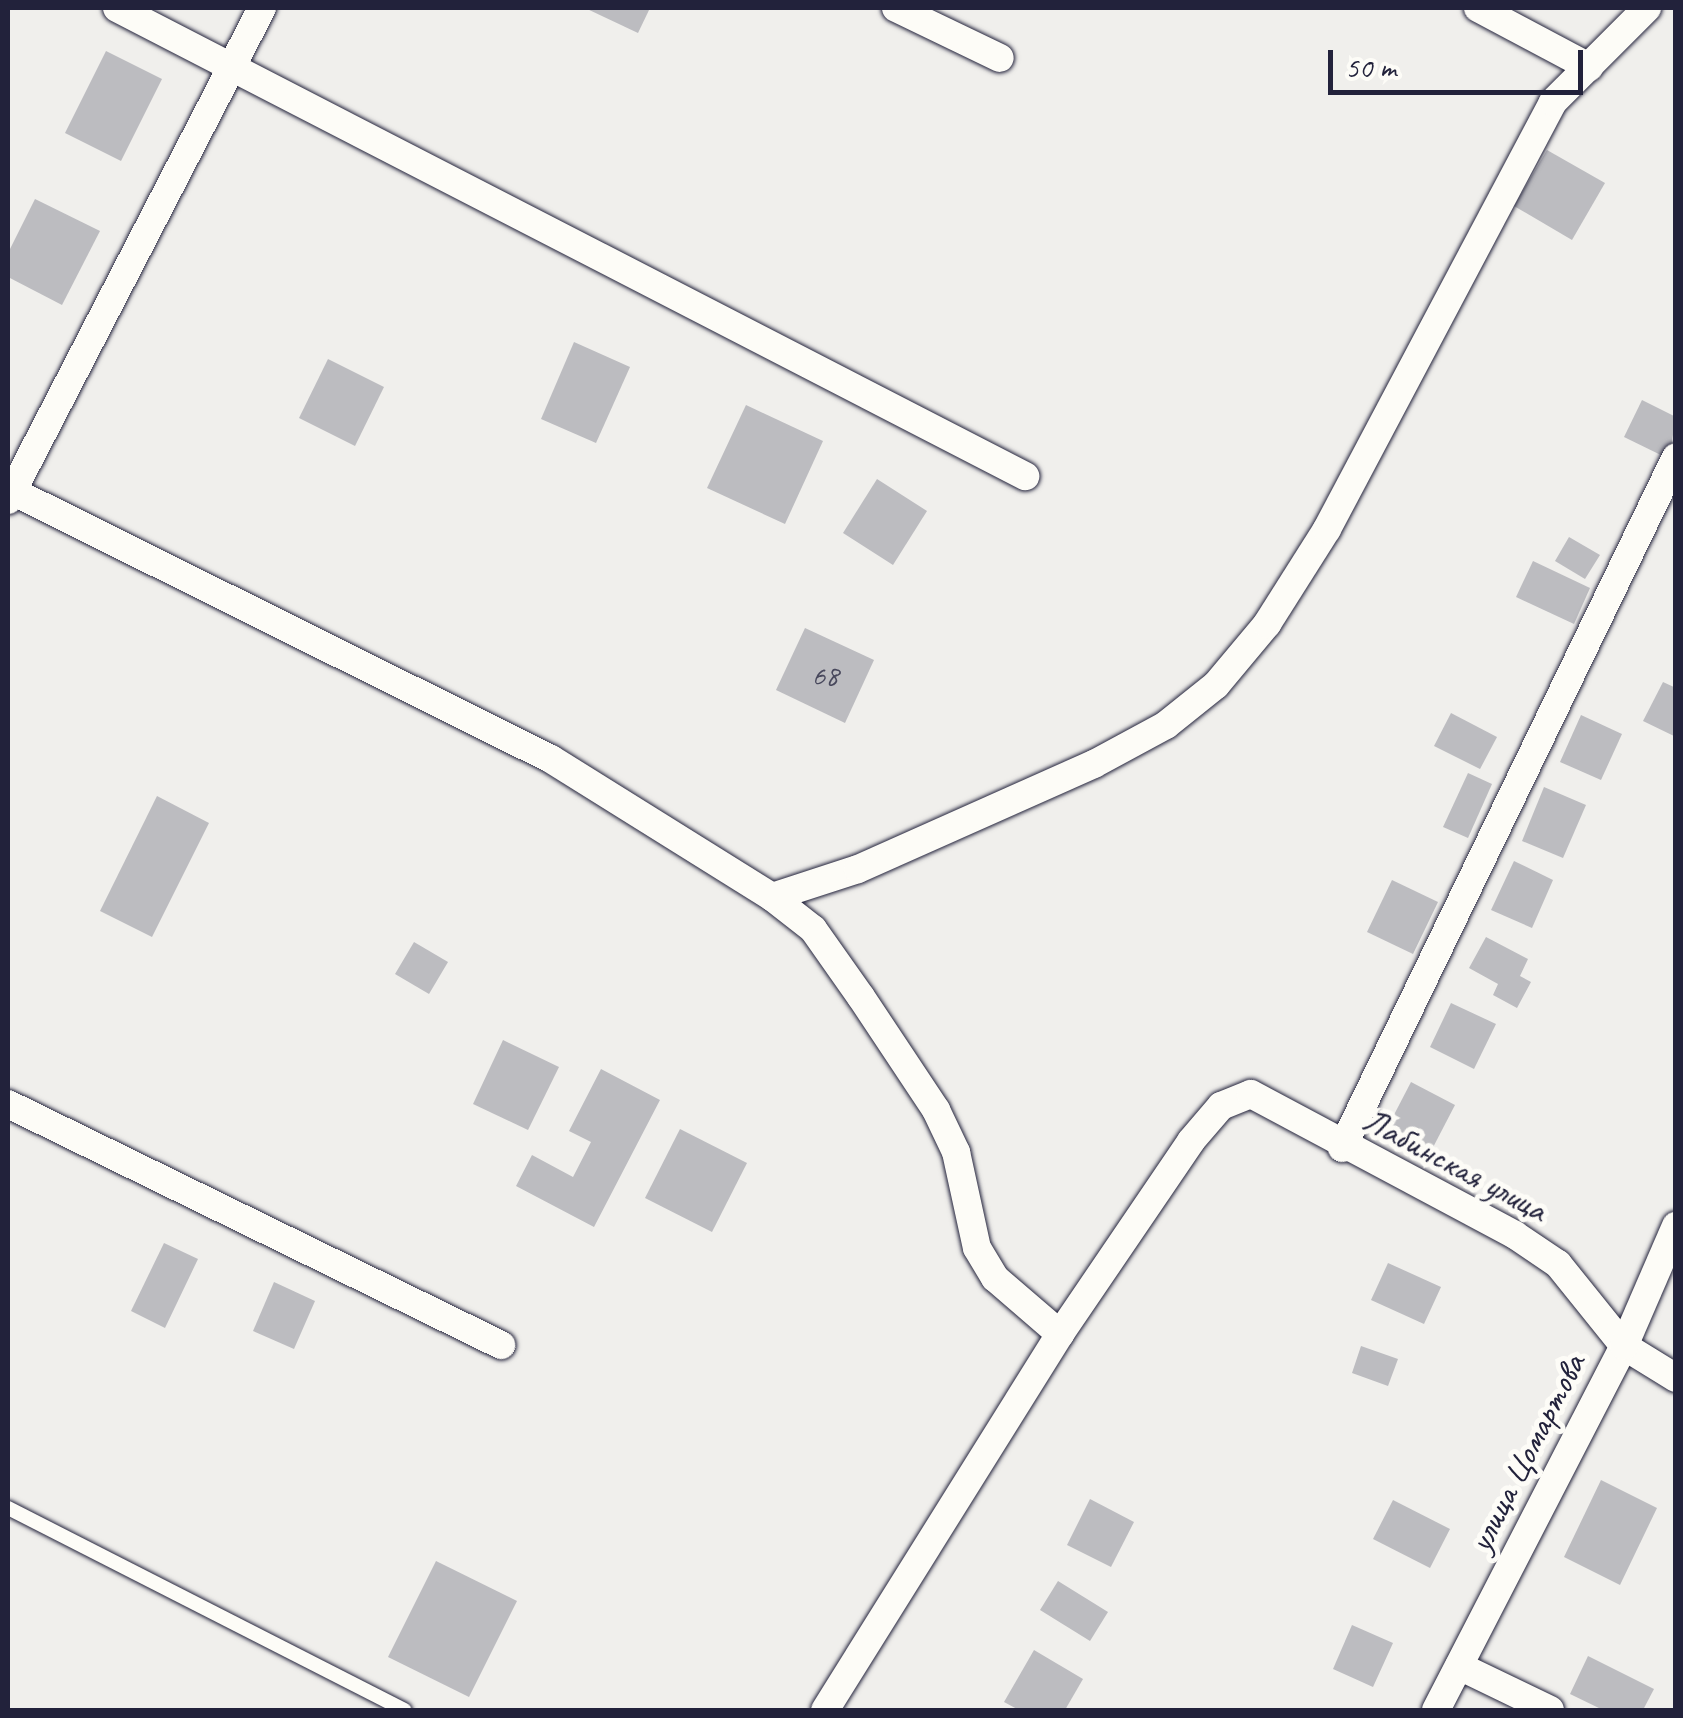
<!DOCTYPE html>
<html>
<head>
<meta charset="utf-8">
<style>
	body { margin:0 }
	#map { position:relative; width:1683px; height:1718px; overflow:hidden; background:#f0efec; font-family:Caveat,sans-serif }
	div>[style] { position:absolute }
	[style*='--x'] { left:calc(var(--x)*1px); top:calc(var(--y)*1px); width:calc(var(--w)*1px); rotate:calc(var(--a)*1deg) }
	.building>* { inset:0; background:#bcbcc0 }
	.roads { filter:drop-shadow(0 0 2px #22223b) drop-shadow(0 0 2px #22223b) }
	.service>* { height:14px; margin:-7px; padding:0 7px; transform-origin:7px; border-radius:7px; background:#fdfcf7 }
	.minor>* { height:28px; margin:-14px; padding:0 14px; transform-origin:14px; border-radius:14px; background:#fdfcf7 }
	span { translate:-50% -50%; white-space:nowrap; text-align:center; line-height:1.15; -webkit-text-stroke:10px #fdfcf7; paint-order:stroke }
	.number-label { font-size:30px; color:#48485c }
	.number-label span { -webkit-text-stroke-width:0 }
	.street-label { font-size:35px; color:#22223b }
	.frame { position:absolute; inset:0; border:10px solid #22223b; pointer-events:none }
	.scale { position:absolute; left:1328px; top:50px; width:255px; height:45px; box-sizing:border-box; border:5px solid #22223b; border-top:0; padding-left:12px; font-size:30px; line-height:35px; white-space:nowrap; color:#22223b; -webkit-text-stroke:8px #fdfcf7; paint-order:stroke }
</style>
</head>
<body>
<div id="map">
	<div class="building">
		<i style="clip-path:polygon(585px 8px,650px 8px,638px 33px)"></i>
		<i style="clip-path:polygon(106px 51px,162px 79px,121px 161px,65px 133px)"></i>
		<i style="clip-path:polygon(1547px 150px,1605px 183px,1572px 240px,1514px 206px)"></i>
		<i style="clip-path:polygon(35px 199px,100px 231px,62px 305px,8px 277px,8px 253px)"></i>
		<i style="clip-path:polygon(574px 342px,630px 367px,596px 443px,541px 419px)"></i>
		<i style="clip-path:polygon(328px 359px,384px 387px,355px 446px,299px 418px)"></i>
		<i style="clip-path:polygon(1642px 400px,1676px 417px,1669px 459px,1624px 437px)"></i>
		<i style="clip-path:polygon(746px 405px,823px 441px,785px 524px,707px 488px)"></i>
		<i style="clip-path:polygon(877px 479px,927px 511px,893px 565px,843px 533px)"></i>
		<i style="clip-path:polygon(1569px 537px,1600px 555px,1585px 579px,1555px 561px)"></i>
		<i style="clip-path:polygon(1533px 561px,1590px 588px,1574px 624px,1516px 597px)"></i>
		<i style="clip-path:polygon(805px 628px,874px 660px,845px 723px,776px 690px)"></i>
		<i style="clip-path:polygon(1663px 682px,1676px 688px,1676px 737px,1643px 721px)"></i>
		<i style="clip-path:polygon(1451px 713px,1497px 737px,1480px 769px,1434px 746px)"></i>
		<i style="clip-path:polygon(1581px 715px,1622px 734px,1601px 780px,1560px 762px)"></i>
		<i style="clip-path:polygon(1468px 773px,1492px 784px,1468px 838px,1443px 827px)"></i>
		<i style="clip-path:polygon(1544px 787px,1586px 805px,1563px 858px,1522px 841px)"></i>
		<i style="clip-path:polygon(157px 796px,209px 823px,152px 937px,100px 911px)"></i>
		<i style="clip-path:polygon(1514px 861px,1553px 880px,1532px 928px,1491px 910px)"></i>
		<i style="clip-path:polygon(1392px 880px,1438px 902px,1413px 954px,1367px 932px)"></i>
		<i style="clip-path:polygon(1486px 937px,1528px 959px,1520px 976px,1531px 982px,1517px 1008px,1493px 995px,1498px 984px,1469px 968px)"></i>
		<i style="clip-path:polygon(414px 942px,448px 962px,429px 994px,395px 974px)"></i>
		<i style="clip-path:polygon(1451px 1003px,1496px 1024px,1474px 1069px,1430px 1047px)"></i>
		<i style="clip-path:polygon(503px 1040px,559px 1067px,528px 1130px,473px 1104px)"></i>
		<i style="clip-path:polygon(601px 1069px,660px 1100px,594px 1227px,516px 1186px,532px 1155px,573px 1177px,591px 1142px,569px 1131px)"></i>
		<i style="clip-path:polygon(1411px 1082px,1455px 1105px,1428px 1157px,1384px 1134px)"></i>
		<i style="clip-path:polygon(680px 1129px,747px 1163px,712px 1232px,645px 1198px)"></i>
		<i style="clip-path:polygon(164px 1243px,198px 1259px,165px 1328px,131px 1311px)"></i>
		<i style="clip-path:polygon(1388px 1263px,1441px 1287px,1424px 1324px,1371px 1300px)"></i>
		<i style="clip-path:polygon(274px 1282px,315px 1301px,294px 1349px,253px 1331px)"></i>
		<i style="clip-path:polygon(1361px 1346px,1398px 1359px,1388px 1386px,1352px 1373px)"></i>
		<i style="clip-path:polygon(1601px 1480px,1657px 1508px,1620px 1585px,1564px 1557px)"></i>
		<i style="clip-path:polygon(1090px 1499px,1134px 1522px,1111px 1567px,1067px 1545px)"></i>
		<i style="clip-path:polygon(1393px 1500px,1450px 1529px,1430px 1568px,1373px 1539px)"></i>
		<i style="clip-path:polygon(436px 1561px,517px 1601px,469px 1697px,388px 1657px)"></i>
		<i style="clip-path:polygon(1058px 1581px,1108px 1612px,1090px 1641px,1040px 1610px)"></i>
		<i style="clip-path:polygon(1352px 1625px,1393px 1643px,1373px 1687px,1333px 1669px)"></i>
		<i style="clip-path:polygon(1034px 1650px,1083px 1679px,1065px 1710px,1019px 1710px,1004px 1702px)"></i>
		<i style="clip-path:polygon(1588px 1656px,1654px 1689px,1643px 1710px,1603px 1710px,1570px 1694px)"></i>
	</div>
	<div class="roads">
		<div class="service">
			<i style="--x:8;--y:1508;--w:445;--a:27"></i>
		</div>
		<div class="minor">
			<i style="--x:117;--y:8;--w:1022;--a:27.27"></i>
			<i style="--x:896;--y:8;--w:115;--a:25.7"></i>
			<i style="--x:1478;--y:8;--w:126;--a:28"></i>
			<i style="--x:8;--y:489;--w:606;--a:26.44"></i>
			<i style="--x:551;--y:759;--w:261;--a:32"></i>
			<i style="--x:772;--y:897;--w:52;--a:38"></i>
			<i style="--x:813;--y:929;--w:83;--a:54.8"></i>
			<i style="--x:861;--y:997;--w:136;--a:56.4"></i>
			<i style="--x:936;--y:1110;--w:47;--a:64.5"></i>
			<i style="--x:956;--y:1152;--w:98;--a:77.7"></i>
			<i style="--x:977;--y:1248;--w:35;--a:59"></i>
			<i style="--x:995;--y:1278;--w:86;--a:40.7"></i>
			<i style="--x:1060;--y:1334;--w:443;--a:122"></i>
			<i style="--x:8;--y:500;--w:554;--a:-62.69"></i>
			<i style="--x:772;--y:897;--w:90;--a:-18"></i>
			<i style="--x:858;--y:869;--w:258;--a:-24"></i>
			<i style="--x:1094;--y:764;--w:82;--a:-28.4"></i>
			<i style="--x:1166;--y:725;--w:64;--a:-38.7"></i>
			<i style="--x:1216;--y:685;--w:80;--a:-50.1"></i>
			<i style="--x:1267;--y:624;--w:112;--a:-57.7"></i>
			<i style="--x:1327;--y:529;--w:483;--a:-62.1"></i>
			<i style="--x:1553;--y:102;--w:133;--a:-45"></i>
			<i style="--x:8;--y:1104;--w:549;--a:26.05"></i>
			<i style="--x:1342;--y:1148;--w:767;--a:-64.2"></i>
			<i style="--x:1060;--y:1334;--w:233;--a:-55.8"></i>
			<i style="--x:1191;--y:1141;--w:46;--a:-49.4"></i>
			<i style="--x:1221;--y:1106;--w:32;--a:-22"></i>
			<i style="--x:1251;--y:1094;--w:299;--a:28.1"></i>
			<i style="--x:1515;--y:1235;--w:52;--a:34"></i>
			<i style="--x:1558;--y:1264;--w:105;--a:51.2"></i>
			<i style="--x:1624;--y:1346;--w:61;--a:31.6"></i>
			<i style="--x:1459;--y:1666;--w:101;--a:25.8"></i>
			<i style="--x:1436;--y:1710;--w:410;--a:-62.7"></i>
			<i style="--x:1624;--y:1346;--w:131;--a:-66.6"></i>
		</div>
	</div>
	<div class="number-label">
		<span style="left:825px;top:675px">68</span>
	</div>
	<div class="street-label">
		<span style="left:1455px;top:1165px;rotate:28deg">Лабинская улица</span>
		<span style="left:1527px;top:1453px;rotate:-63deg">улица Цомартова</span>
	</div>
	<div class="frame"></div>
	<div class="scale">50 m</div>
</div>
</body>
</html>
